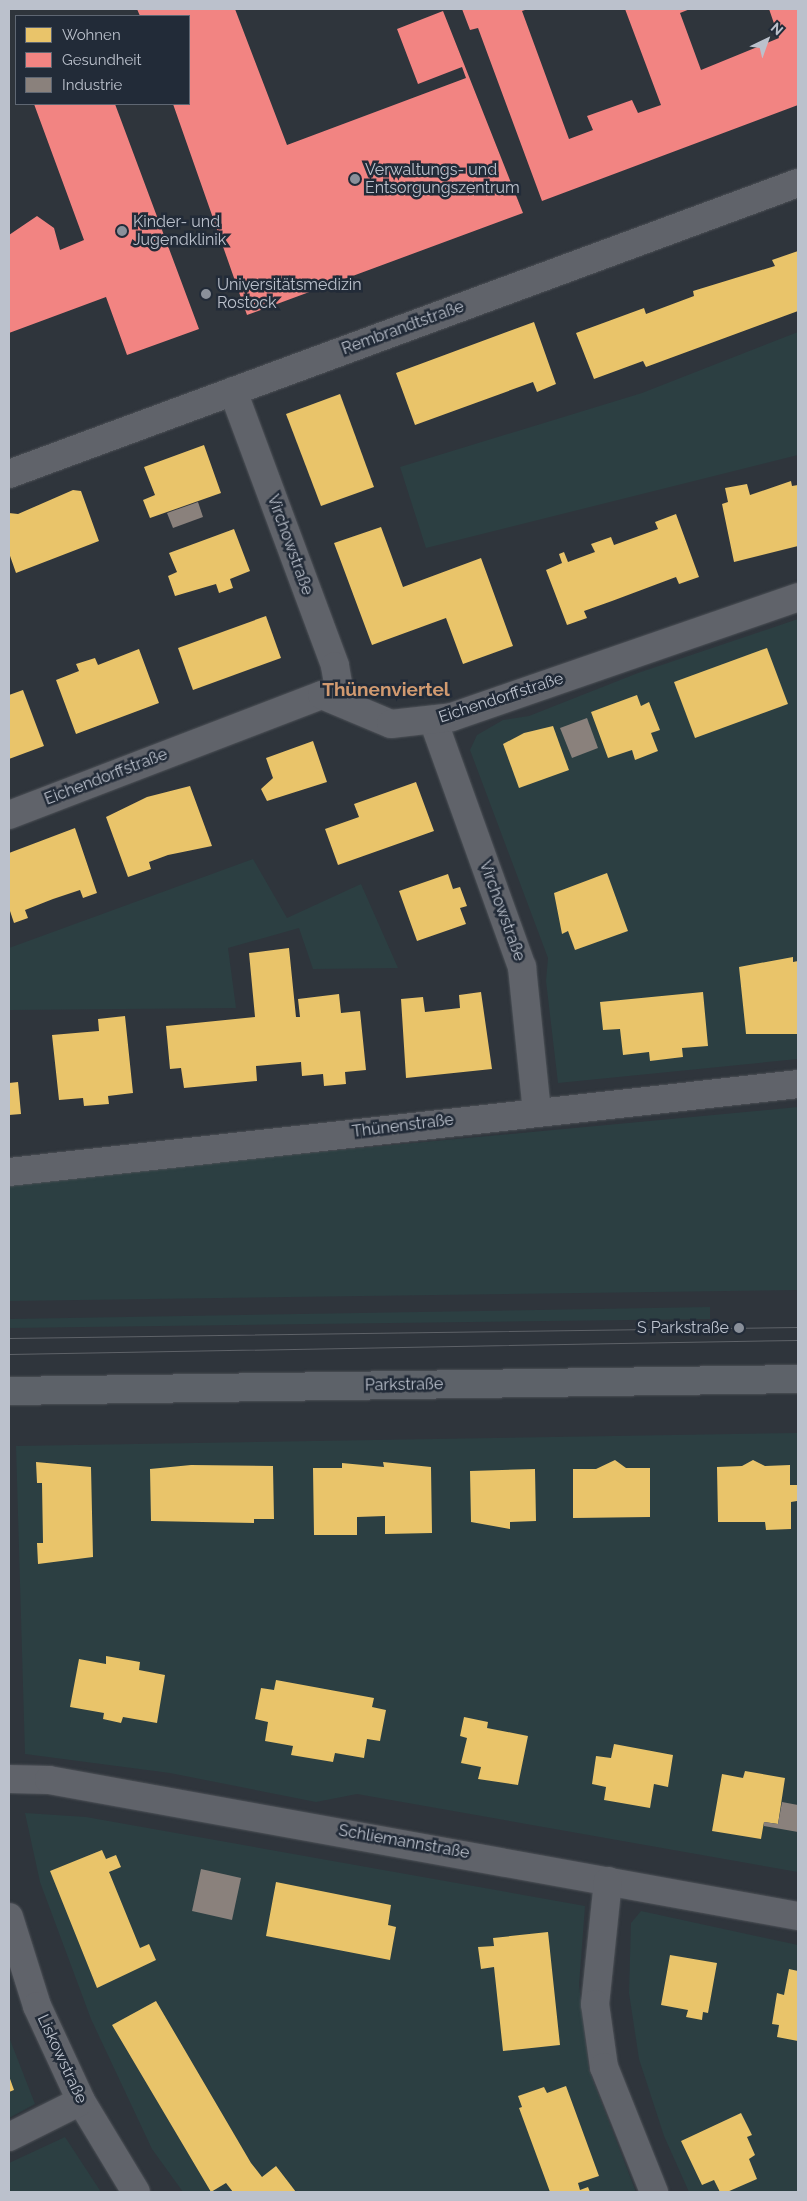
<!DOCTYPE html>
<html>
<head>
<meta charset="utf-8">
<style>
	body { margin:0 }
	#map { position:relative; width:807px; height:2201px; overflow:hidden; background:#2f353c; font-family:Raleway,sans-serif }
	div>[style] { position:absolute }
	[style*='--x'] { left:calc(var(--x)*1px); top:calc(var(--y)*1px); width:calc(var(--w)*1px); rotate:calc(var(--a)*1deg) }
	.green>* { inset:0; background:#2c3f42 }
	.homes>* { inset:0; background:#e9c46a }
	.health>* { inset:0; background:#f28482 }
	.industry>* { inset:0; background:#8a817c }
	.roads { filter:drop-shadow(0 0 1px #4d5157) drop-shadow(0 0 1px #4d5157) }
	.minor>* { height:28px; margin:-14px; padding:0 14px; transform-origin:14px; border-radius:14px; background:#60636a }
	.secondary>* { height:28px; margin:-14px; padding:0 14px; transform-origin:14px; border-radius:14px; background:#5d6269 }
	.tram>* { height:1px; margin:-0.5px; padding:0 0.5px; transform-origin:0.5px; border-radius:0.5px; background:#5e6268 }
	.dots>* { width:14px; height:14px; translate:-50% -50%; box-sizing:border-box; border:2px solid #222b38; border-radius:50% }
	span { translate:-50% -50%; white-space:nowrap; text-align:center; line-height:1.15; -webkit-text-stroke:5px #222b38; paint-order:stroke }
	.poi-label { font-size:16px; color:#bbc1cc }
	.left { translate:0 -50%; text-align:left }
	.right { translate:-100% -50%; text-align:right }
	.street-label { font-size:16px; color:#bbc1cc }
	.quarter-label { font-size:19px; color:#d19a70; font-weight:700 }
	.frame { position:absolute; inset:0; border:10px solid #bbc1cc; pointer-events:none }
	.legend { position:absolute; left:15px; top:15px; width:175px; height:90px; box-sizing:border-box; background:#222b38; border:1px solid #5f6773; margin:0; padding:6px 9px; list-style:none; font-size:15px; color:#bbc1cc }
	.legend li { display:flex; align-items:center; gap:10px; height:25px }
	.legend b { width:25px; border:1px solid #5f6773 }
	.north { position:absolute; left:742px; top:15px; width:50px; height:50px; -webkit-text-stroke:4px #222b38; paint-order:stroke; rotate:42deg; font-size:14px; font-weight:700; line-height:20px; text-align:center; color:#bbc1cc }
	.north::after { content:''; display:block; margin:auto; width:18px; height:22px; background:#bbc1cc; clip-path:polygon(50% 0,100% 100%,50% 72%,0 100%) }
</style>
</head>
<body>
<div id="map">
	<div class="green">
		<i style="clip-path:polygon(798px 332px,798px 455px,426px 548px,400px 467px,642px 393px)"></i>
		<i style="clip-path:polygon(798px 619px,798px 1059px,558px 1083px,546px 981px,548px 958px,470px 750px,477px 735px,503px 720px,529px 716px,638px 673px)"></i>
		<i style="clip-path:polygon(253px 859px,287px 918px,361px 884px,398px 968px,313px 969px,299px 928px,228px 948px,236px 1008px,9px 1010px,9px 948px)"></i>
		<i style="clip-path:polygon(798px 1107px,798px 1290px,9px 1301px,9px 1181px)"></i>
		<i style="clip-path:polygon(710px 1307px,710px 1319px,10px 1328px,10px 1319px)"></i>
		<i style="clip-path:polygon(798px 1433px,798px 1872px,357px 1794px,316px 1802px,170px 1773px,25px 1754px,16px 1446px)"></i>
		<i style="clip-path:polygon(25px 1813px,86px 1817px,585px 1906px,579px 1985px,589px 2070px,636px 2192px,183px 2192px,152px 2149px,91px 2019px,40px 1882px)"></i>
		<i style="clip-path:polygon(641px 1911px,798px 1945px,798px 2192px,689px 2192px,664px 2136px,639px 2059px,629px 1993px,631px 1923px)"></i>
		<i style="clip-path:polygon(9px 2037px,35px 2104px,9px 2118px)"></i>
		<i style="clip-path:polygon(65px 2137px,101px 2192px,9px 2192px,9px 2163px)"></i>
	</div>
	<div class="homes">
		<i style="clip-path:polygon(798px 251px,798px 311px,646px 367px,643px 361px,594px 379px,576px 333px,644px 308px,646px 314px,694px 296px,693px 291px,775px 266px,772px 260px)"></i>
		<i style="clip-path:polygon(534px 322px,556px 384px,537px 392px,533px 382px,415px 425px,396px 373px)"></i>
		<i style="clip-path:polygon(340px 394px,374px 487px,321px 506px,286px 414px)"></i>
		<i style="clip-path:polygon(204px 445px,221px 493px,150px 518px,143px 500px,155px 495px,144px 467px)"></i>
		<i style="clip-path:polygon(791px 481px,792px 486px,798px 485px,798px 546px,734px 562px,722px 504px,728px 502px,725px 488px,747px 484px,750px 495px)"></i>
		<i style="clip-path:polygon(73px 490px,81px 491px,99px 541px,16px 573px,9px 553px,9px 513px,18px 514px)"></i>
		<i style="clip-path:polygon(676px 514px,699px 577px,679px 584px,676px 577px,612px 601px,584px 611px,587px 618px,567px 625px,546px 570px,562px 563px,559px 554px,564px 552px,568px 562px,595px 552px,591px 544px,611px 537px,614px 545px,658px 529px,655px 522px)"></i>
		<i style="clip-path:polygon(381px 527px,403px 587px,481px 558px,513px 646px,463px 664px,446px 618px,372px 645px,334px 543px)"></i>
		<i style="clip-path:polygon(234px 529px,250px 571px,230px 579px,233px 588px,219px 593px,216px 584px,175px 596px,168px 576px,177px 572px,169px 553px)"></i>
		<i style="clip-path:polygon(266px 616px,281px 658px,193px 690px,178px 648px)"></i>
		<i style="clip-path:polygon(767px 648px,788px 704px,695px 738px,674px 682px)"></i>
		<i style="clip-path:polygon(139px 649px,159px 703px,76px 734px,56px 680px,79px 671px,76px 664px,95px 658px,98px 665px)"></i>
		<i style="clip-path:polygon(23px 690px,44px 746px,9px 759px,9px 695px)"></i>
		<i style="clip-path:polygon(637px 695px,641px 706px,649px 702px,660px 730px,651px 733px,658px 751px,635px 760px,632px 750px,608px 758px,591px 712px)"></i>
		<i style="clip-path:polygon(553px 726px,569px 770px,519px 788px,503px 744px,524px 733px)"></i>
		<i style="clip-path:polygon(313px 741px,327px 782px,267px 801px,261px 789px,273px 778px,266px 758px)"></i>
		<i style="clip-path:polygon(416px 782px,434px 831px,338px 865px,325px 829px,359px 817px,354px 804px)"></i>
		<i style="clip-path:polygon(190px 786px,212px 846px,168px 855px,149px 862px,151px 869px,128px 877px,106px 817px,147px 797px)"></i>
		<i style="clip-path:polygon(75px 828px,97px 893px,83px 898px,80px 890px,53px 899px,25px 910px,28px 918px,14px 923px,9px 908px,9px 853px)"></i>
		<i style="clip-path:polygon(607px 873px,628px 931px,575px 950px,568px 931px,562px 934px,554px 893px)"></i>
		<i style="clip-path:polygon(448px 874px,453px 889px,460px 887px,467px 906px,460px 908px,466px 924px,417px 941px,399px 891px)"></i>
		<i style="clip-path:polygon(289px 948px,296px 1017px,300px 1017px,298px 999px,339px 994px,341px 1013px,360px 1011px,366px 1070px,345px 1072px,346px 1084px,324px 1086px,323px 1074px,302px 1076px,301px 1062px,256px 1066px,257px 1081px,184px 1088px,181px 1068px,170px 1069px,166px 1026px,255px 1017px,249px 953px)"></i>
		<i style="clip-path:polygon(793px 957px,793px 962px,798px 961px,798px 1034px,746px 1034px,739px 967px)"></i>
		<i style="clip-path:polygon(481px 992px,492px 1069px,406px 1078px,401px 999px,423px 997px,425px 1012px,460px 1008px,459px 995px)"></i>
		<i style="clip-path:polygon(703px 992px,708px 1046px,682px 1048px,683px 1057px,650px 1061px,649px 1052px,623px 1055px,620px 1029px,603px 1030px,600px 1002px)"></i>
		<i style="clip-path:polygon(125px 1016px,133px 1093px,108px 1096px,109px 1104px,84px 1106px,83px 1098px,59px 1100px,52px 1035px,99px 1031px,98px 1019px)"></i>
		<i style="clip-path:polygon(18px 1082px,21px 1114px,9px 1115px,9px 1083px)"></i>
		<i style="clip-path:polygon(615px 1460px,626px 1468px,650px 1468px,650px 1517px,573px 1518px,573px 1469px,596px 1469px)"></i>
		<i style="clip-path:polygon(753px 1460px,765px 1466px,790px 1465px,790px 1485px,797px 1485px,797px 1501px,791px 1502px,791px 1529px,766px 1530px,765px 1522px,718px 1522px,717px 1467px,742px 1466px)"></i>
		<i style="clip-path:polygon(36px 1462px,91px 1467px,93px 1557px,38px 1564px,37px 1543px,43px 1543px,42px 1483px,37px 1483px)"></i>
		<i style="clip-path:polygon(383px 1462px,431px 1467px,432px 1533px,385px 1534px,385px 1516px,357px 1517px,357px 1535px,314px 1535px,313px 1468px,342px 1468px,342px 1463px,384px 1467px)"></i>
		<i style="clip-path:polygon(191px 1465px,273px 1466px,274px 1519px,254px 1519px,254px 1523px,151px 1521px,150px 1469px)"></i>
		<i style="clip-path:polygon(535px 1469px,536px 1521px,510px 1522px,510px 1529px,471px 1522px,470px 1471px)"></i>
		<i style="clip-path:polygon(106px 1656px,140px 1662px,139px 1670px,165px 1675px,157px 1723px,123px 1717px,121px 1723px,103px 1719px,104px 1713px,70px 1707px,79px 1659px,106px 1664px)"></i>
		<i style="clip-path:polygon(276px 1680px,374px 1698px,372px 1707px,386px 1710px,380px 1741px,367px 1739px,364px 1758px,335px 1753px,333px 1762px,291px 1755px,293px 1746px,265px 1741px,268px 1722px,255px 1719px,261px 1688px,274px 1690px)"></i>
		<i style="clip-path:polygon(464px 1717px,488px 1722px,487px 1728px,528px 1736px,518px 1785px,478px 1779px,481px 1767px,461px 1763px,467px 1738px,460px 1736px)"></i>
		<i style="clip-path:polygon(614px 1744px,673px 1755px,668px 1787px,654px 1784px,650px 1808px,604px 1800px,606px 1787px,592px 1784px,596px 1756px,611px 1758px)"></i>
		<i style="clip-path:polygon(745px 1771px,785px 1778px,778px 1824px,764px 1822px,761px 1839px,712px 1831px,722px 1774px,743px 1778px)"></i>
		<i style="clip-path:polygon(102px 1850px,106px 1859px,116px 1855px,121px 1867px,109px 1872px,140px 1948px,149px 1944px,156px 1960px,97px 1988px,50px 1871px)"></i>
		<i style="clip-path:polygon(276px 1882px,391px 1905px,388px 1925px,396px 1927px,390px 1960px,266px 1936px)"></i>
		<i style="clip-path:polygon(548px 1932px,560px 2045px,503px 2051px,494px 1967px,481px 1969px,478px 1947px,494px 1946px,493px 1938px)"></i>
		<i style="clip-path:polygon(670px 1955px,717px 1963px,708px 2013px,703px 2012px,702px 2020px,686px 2017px,688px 2010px,661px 2005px)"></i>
		<i style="clip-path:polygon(789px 1969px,798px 1971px,798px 2041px,777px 2037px,779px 2025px,772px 2024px,777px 1993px,784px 1995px)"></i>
		<i style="clip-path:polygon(156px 2001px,251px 2163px,262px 2177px,276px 2166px,296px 2192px,233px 2192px,226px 2183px,211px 2192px,112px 2025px)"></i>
		<i style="clip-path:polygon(9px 2076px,14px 2090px,9px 2092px)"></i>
		<i style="clip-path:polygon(566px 2086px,599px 2176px,578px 2183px,580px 2190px,588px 2187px,590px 2192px,550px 2192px,519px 2108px,522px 2107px,518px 2096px,544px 2087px,547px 2093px)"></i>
		<i style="clip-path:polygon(741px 2113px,752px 2135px,747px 2137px,755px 2155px,749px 2159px,757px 2179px,727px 2192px,720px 2192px,714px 2180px,702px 2185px,681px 2141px)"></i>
	</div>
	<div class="health">
		<i style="clip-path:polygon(137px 9px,235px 9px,287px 145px,466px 78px,462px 67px,418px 84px,397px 29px,443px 11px,523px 213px,247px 315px,173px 104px,189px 104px,189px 16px,140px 16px)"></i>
		<i style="clip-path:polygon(462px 9px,528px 9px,522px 11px,569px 139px,593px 130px,587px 116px,632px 100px,638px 113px,661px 105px,625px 9px,690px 9px,680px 13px,701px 70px,779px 38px,769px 9px,798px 9px,798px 105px,542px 201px,478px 28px,470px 30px)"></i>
		<i style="clip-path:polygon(34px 104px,115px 104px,199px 329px,127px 355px,106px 297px,9px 333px,9px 235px,37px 216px,54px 228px,60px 250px,84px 240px)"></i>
	</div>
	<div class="industry">
		<i style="clip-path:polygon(198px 502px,203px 517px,173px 528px,167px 513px)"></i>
		<i style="clip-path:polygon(587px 718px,598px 748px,572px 758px,560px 728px)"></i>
		<i style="clip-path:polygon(782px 1802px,798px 1805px,798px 1832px,764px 1826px,764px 1822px,778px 1824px)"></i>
		<i style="clip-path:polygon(201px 1869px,241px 1878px,232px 1920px,192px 1911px)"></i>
	</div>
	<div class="roads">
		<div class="minor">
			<i style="--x:233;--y:391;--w:293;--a:69.6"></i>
			<i style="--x:335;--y:666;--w:35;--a:80"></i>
			<i style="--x:9;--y:474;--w:841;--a:-20.25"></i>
			<i style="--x:433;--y:720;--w:263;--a:70.2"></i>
			<i style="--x:522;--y:967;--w:145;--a:84.1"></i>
			<i style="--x:9;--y:815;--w:335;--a:-21"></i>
			<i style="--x:322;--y:695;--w:75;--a:22.8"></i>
			<i style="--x:391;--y:724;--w:61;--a:-6.5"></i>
			<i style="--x:452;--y:717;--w:366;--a:-19.1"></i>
			<i style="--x:9;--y:1172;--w:794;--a:-6.36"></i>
			<i style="--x:9;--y:1779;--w:40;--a:1.4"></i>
			<i style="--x:49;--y:1780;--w:761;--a:10.29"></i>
			<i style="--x:608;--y:1881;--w:124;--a:96"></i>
			<i style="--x:595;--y:2004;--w:64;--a:81.9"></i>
			<i style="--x:604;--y:2067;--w:135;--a:68.2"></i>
			<i style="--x:9;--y:1917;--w:93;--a:72.5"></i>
			<i style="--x:37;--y:2006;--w:105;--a:65.1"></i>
			<i style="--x:81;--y:2101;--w:106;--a:58.9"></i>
			<i style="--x:9;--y:2137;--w:80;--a:-26.6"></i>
		</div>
		<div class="secondary">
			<i style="--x:9;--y:1391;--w:789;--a:-0.87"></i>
		</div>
	</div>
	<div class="tram">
		<i style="--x:9;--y:1338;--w:789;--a:-0.8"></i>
		<i style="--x:9;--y:1354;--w:789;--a:-1.02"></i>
	</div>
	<div class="dots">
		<i style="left:355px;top:179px;background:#8a909a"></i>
		<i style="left:122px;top:231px;background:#8a909a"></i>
		<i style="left:206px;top:294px;background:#8a909a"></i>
		<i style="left:739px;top:1328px;background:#8a909a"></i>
	</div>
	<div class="poi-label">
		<span class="left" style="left:365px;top:179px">Verwaltungs- und<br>Entsorgungszentrum</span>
		<span class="left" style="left:133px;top:231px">Kinder- und<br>Jugendklinik</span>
		<span class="left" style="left:217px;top:294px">Universitätsmedizin<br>Rostock</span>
		<span class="right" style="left:729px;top:1328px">S Parkstraße</span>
	</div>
	<div class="street-label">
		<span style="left:403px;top:328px;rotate:-20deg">Rembrandtstraße</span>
		<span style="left:290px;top:545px;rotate:70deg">Virchowstraße</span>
		<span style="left:501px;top:698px;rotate:-18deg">Eichendorffstraße</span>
		<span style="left:106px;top:777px;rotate:-21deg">Eichendorffstraße</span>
		<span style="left:502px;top:911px;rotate:70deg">Virchowstraße</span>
		<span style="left:403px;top:1126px;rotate:-7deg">Thünenstraße</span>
		<span style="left:404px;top:1385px;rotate:-1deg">Parkstraße</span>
		<span style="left:404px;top:1842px;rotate:10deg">Schliemannstraße</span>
		<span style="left:62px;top:2059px;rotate:65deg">Liskowstraße</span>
	</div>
	<div class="quarter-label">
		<span style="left:386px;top:690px">Thünenviertel</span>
	</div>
	<div class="frame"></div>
	<ul class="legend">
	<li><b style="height:14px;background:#e9c46a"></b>Wohnen</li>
	<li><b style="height:14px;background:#f28482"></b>Gesundheit</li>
	<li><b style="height:14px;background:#8a817c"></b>Industrie</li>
	</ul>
	<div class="north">N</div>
</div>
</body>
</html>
